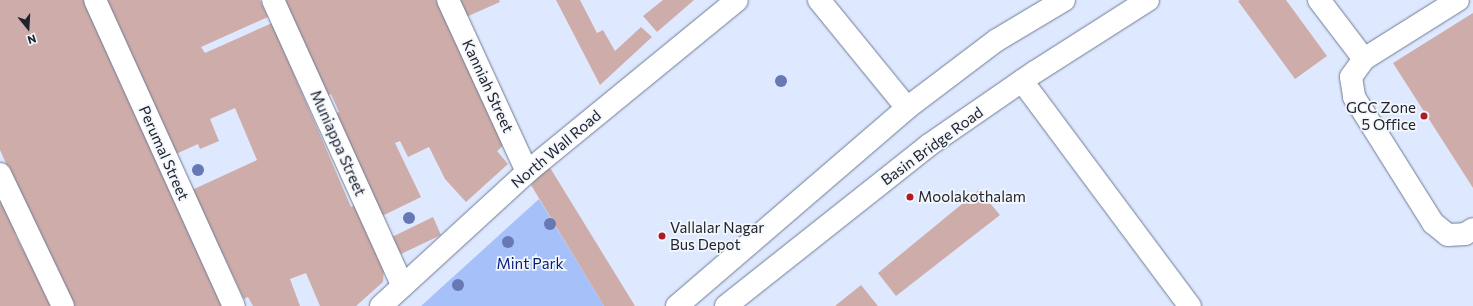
<!DOCTYPE html>
<html>
<head>
<meta charset="utf-8">
<style>
	body { margin:0 }
	#map { position:relative; width:1473px; height:306px; overflow:hidden; background:#dee9ff; font-family:Commissioner,sans-serif }
	div>[style] { position:absolute }
	[style*='--x'] { left:calc(var(--x)*1px); top:calc(var(--y)*1px); width:calc(var(--w)*1px); rotate:calc(var(--a)*1deg) }
	.green>* { inset:0; background:#a6c0f9 }
	.building>* { inset:0; background:#ceaca9 }
	.roads { filter:drop-shadow(0 0 1px #6f7b93) drop-shadow(0 0 1px #6f7b93) }
	.minor>* { height:22px; margin:-11px; padding:0 11px; transform-origin:11px; border-radius:11px; background:#fff }
	.major>* { height:22px; margin:-11px; padding:0 11px; transform-origin:11px; border-radius:11px; background:#fff }
	.trees>* { width:12px; height:12px; margin:-6px; border-radius:50%; background:#6778b5 }
	.dots>* { width:11px; height:11px; translate:-50% -50%; box-sizing:border-box; border:2px solid #f3f6fb; border-radius:50% }
	span { translate:-50% -50%; white-space:nowrap; text-align:center; line-height:1.15; -webkit-text-stroke:3.5px #f3f6fb; paint-order:stroke }
	.street-label { font-size:15px; color:#20242e }
	.poi-label { font-size:15px; color:#20242e }
	.right { translate:-100% -50%; text-align:right }
	.left { translate:0 -50%; text-align:left }
	.park-label { font-size:15px; color:#051b78 }
	.north { position:absolute; left:8px; top:8px; width:40px; height:40px; -webkit-text-stroke:3px #f3f6fb; paint-order:stroke; rotate:162deg; font-size:11px; font-weight:700; line-height:16px; text-align:center; color:#20242e }
	.north::after { content:''; display:block; margin:auto; width:14px; height:18px; background:#20242e; clip-path:polygon(50% 0,100% 100%,50% 72%,0 100%) }
</style>
</head>
<body>
<div id="map">
	<div class="green">
		<i style="clip-path:polygon(539px 199px,604px 306px,421px 306px)"></i>
	</div>
	<div class="building">
		<i style="clip-path:polygon(0 0,88px 0,228px 306px,70px 306px,0 150px)"></i>
		<i style="clip-path:polygon(105px 0,260px 0,268px 17px,201px 47px,205px 53px,272px 23px,351px 207px,356px 205px,384px 268px,383px 282px,356px 306px,320px 306px,306px 273px,290px 279px,300px 306px,253px 306px,248px 297px,244px 299px,192px 190px,257px 160px,235px 108px,210px 119px,219px 141px,200px 149px,198px 144px,176px 154px)"></i>
		<i style="clip-path:polygon(277px 0,436px 0,504px 145px,497px 151px,508px 164px,466px 202px,445px 179px,429px 147px,408px 157px,400px 141px,395px 143px,421px 197px,380px 217px,332px 115px,339px 112px,331px 94px,322px 98px)"></i>
		<i style="clip-path:polygon(458px 0,499px 0,500px 2px,466px 17px)"></i>
		<i style="clip-path:polygon(556px 0,580px 0,597px 33px,603px 30px,615px 51px,641px 27px,652px 37px,600px 85px)"></i>
		<i style="clip-path:polygon(663px 0,694px 0,657px 32px,643px 16px)"></i>
		<i style="clip-path:polygon(1240px 0,1286px 0,1327px 56px,1295px 79px,1238px 1px)"></i>
		<i style="clip-path:polygon(1473px 13px,1473px 188px,1393px 63px)"></i>
		<i style="clip-path:polygon(549px 166px,635px 306px,604px 306px,531px 185px)"></i>
		<i style="clip-path:polygon(979px 190px,1000px 215px,896px 296px,878px 273px)"></i>
		<i style="clip-path:polygon(0 200px,17px 233px,15px 234px,53px 306px,0 306px)"></i>
		<i style="clip-path:polygon(433px 217px,441px 235px,401px 254px,392px 237px)"></i>
		<i style="clip-path:polygon(861px 285px,878px 306px,835px 306px)"></i>
	</div>
	<div class="roads">
		<div class="minor">
			<i style="--x:95;--y:0;--w:336;--a:65.6"></i>
			<i style="--x:273;--y:0;--w:314;--a:65.6"></i>
			<i style="--x:448;--y:0;--w:189;--a:65.3"></i>
			<i style="--x:1319;--y:0;--w:74;--a:52.7"></i>
			<i style="--x:1458;--y:0;--w:111;--a:147.9"></i>
			<i style="--x:1364;--y:59;--w:22;--a:126"></i>
			<i style="--x:1351;--y:77;--w:20;--a:81"></i>
			<i style="--x:1354;--y:97;--w:149;--a:57.9"></i>
			<i style="--x:1433;--y:223;--w:19;--a:39"></i>
			<i style="--x:1448;--y:235;--w:17;--a:-3"></i>
			<i style="--x:1465;--y:234;--w:9;--a:-32"></i>
			<i style="--x:1022;--y:81;--w:281;--a:53.3"></i>
			<i style="--x:0;--y:174;--w:146;--a:64.5"></i>
		</div>
		<div class="major">
			<i style="--x:819;--y:0;--w:139;--a:50.8"></i>
			<i style="--x:381;--y:306;--w:198;--a:-42.5"></i>
			<i style="--x:527;--y:172;--w:271;--a:-39.3"></i>
			<i style="--x:677;--y:306;--w:303;--a:-40.7"></i>
			<i style="--x:907;--y:108;--w:113;--a:-37.1"></i>
			<i style="--x:997;--y:40;--w:78;--a:-30.8"></i>
			<i style="--x:726;--y:306;--w:259;--a:-38.4"></i>
			<i style="--x:929;--y:145;--w:129;--a:-34.6"></i>
			<i style="--x:1035;--y:72;--w:134;--a:-32.5"></i>
		</div>
	</div>
	<div class="trees">
		<i style="left:781px;top:81px"></i>
		<i style="left:198px;top:170px"></i>
		<i style="left:409px;top:218px"></i>
		<i style="left:550px;top:224px"></i>
		<i style="left:508px;top:242px"></i>
		<i style="left:458px;top:285px"></i>
	</div>
	<div class="dots">
		<i style="left:1424px;top:116px;background:#ae1b23"></i>
		<i style="left:910px;top:197px;background:#ae1b23"></i>
		<i style="left:662px;top:236px;background:#ae1b23"></i>
	</div>
	<div class="street-label">
		<span style="left:488px;top:86px;rotate:65deg">Kanniah Street</span>
		<span style="left:338px;top:143px;rotate:66deg">Muniappa Street</span>
		<span style="left:932px;top:146px;rotate:-36deg">Basin Bridge Road</span>
		<span style="left:556px;top:149px;rotate:-40deg">North Wall Road</span>
		<span style="left:164px;top:153px;rotate:66deg">Perumal Street</span>
	</div>
	<div class="poi-label">
		<span class="right" style="left:1416px;top:116px">GCC Zone<br>5 Office</span>
		<span class="left" style="left:918px;top:197px">Moolakothalam</span>
		<span class="left" style="left:670px;top:236px">Vallalar Nagar<br>Bus Depot</span>
	</div>
	<div class="park-label">
		<span style="left:530px;top:264px">Mint Park</span>
	</div>
	<div class="north">N</div>
</div>
</body>
</html>
